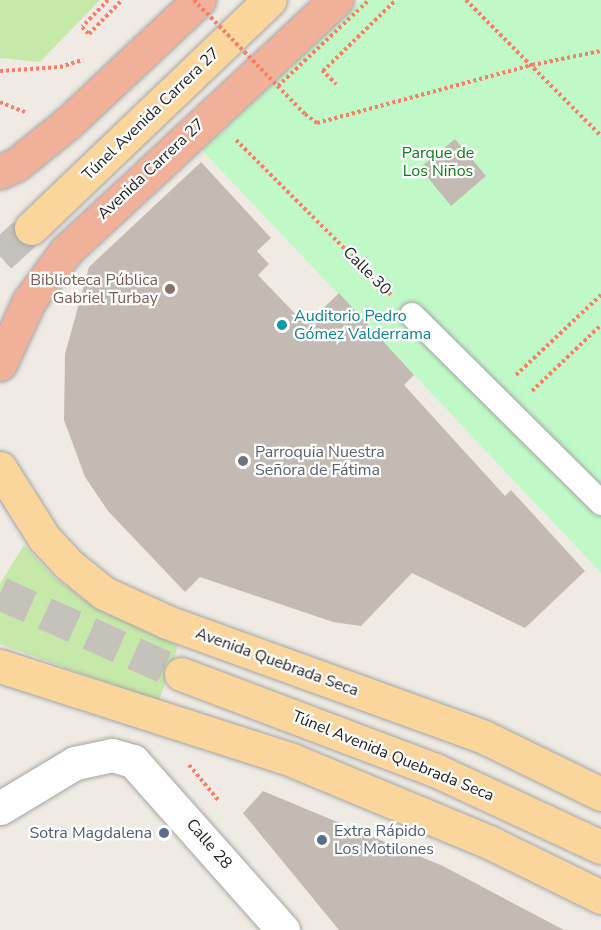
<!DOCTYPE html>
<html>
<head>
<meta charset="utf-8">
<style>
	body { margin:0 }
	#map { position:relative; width:601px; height:930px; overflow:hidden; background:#efebe4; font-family:"Nunito Sans",sans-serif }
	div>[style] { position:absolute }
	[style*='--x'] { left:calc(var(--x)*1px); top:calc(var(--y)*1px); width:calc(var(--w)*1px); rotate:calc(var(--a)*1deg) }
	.grass>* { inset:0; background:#c6e9a9 }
	.park>* { inset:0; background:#c0f9c7 }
	.building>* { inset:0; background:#c3bbb3 }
	.primary-tunnel>* { height:33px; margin-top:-16.5px; transform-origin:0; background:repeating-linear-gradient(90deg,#c5c2bc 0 33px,transparent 0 49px) }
	.path>* { height:4px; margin-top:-2px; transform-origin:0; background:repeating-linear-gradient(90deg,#f97e6a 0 3px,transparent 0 6px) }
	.roads { filter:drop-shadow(0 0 2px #a5a5a5) drop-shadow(0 0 2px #a5a5a5) }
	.pedestrian>* { height:24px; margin:-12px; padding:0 12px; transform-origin:12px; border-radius:12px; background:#fff }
	.minor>* { height:33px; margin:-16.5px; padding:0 16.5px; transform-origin:16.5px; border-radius:16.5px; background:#fff }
	.primary>* { height:33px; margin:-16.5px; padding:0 16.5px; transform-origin:16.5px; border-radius:16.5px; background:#fbd69c }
	.trunk>* { height:33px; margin:-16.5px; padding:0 16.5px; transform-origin:16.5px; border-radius:16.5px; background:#f0b09a }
	.path-bridge>* { height:4px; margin-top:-2px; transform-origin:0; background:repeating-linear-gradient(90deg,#f97e6a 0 3px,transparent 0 6px) }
	.dots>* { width:16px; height:16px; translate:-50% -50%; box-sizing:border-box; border:3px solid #fff; border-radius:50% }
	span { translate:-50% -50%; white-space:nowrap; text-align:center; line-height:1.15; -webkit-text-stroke:4.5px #fff; paint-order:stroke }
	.street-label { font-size:16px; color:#1e1e1e }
	.park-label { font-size:16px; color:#0c7c19 }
	.education-label { font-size:16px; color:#785e54 }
	.right { translate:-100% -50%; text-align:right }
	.culture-label { font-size:16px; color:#0d838f }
	.left { translate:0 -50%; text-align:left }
	.worship-label { font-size:16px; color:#5b616d }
	.service-label { font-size:16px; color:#4e5e75 }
</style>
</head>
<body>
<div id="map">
	<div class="grass">
		<i style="clip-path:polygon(0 0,100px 0,40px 62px,0 58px)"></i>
		<i style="clip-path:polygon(24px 545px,55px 578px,94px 607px,178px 646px,159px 701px,0 644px,0 584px)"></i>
	</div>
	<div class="park">
		<i style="clip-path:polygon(362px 0,601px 0,601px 573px,202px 150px)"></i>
	</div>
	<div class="building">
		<i style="clip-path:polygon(455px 139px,486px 176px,451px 206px,420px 168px)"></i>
		<i style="clip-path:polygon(201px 162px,271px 238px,257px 251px,269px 264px,258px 275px,306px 325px,339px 293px,414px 375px,404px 385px,505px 496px,511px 490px,585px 571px,525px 628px,412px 573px,361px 626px,333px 622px,200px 577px,185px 592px,108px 511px,85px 477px,64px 420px,65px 354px,89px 267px)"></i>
		<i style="clip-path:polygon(263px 791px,443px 866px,564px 930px,339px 930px,243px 813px)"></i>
	</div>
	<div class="primary-tunnel">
		<i style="--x:0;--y:256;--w:42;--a:-42.1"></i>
		<i style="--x:0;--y:593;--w:198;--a:24.1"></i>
	</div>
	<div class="path">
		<i style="--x:108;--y:0;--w:37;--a:134"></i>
		<i style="--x:82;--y:27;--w:10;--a:45"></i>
		<i style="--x:89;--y:34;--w:47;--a:-45.9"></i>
		<i style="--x:466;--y:0;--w:192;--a:45.2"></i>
		<i style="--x:322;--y:70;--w:20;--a:45"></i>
		<i style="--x:0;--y:71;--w:60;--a:-3.8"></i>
		<i style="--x:60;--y:67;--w:24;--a:-17"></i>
		<i style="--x:323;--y:71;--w:102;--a:-44.2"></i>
		<i style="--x:0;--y:102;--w:27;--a:22"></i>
		<i style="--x:305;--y:114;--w:15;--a:37"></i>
		<i style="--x:317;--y:123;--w:223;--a:-15.1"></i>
		<i style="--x:532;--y:65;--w:70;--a:-11.5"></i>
		<i style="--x:236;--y:140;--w:221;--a:45"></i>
		<i style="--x:516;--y:375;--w:117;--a:-43.3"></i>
		<i style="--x:532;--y:391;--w:95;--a:-43.7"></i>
		<i style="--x:189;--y:765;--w:47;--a:50.2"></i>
	</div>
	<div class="roads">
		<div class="pedestrian">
			<i style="--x:412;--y:315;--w:267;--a:44.8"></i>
		</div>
		<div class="minor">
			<i style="--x:0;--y:808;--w:87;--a:-31"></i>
			<i style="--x:75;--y:763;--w:38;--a:-12"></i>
			<i style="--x:112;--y:755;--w:22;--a:16"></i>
			<i style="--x:133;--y:761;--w:226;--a:48.4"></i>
		</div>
		<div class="primary">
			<i style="--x:31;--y:228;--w:330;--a:-43.7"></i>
			<i style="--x:0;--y:468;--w:83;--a:57.8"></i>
			<i style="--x:44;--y:538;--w:35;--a:47"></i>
			<i style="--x:68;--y:564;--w:46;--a:38.9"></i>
			<i style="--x:104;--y:593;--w:69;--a:24.7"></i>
			<i style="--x:167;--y:622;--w:337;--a:19.9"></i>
			<i style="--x:484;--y:737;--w:130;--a:26"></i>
			<i style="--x:0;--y:666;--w:307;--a:17.8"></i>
			<i style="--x:292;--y:760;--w:216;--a:22.6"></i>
			<i style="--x:491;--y:843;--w:123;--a:26.1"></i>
			<i style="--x:181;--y:674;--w:272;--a:20.7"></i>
			<i style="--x:435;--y:770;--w:183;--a:24.9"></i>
		</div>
		<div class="trunk">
			<i style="--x:0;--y:172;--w:19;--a:-25"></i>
			<i style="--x:17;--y:164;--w:67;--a:-38.9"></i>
			<i style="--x:69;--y:122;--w:178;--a:-43.2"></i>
			<i style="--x:0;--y:364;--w:69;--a:-65.3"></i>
			<i style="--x:29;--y:301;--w:62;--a:-53.5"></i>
			<i style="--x:66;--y:251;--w:369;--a:-42.9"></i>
		</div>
	</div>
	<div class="path-bridge">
		<i style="--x:194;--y:0;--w:159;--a:45.8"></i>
		<i style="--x:278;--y:86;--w:125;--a:-43.4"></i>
	</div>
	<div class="dots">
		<i style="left:170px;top:289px;background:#8d6e63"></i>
		<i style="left:282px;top:325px;background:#0f9aa8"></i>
		<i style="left:243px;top:461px;background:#6b7280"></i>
		<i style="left:164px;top:833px;background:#5c6f8a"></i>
		<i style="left:322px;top:840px;background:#5c6f8a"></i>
	</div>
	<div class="street-label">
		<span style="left:151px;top:114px;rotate:-44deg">Túnel Avenida Carrera 27</span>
		<span style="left:151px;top:169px;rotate:-43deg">Avenida Carrera 27</span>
		<span style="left:367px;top:271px;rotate:45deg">Calle 30</span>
		<span style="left:277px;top:662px;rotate:20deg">Avenida Quebrada Seca</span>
		<span style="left:393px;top:756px;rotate:22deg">Túnel Avenida Quebrada Seca</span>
		<span style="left:209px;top:844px;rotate:49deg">Calle 28</span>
	</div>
	<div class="park-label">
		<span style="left:438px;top:162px">Parque de<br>Los Niños</span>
	</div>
	<div class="education-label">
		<span class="right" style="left:158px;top:289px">Biblioteca Pública<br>Gabriel Turbay</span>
	</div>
	<div class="culture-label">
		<span class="left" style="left:294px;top:325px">Auditorio Pedro<br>Gómez Valderrama</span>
	</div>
	<div class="worship-label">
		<span class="left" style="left:255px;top:461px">Parroquia Nuestra<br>Señora de Fátima</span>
	</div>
	<div class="service-label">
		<span class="left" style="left:334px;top:840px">Extra Rápido<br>Los Motilones</span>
		<span class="right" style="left:152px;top:833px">Sotra Magdalena</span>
	</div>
</div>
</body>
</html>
